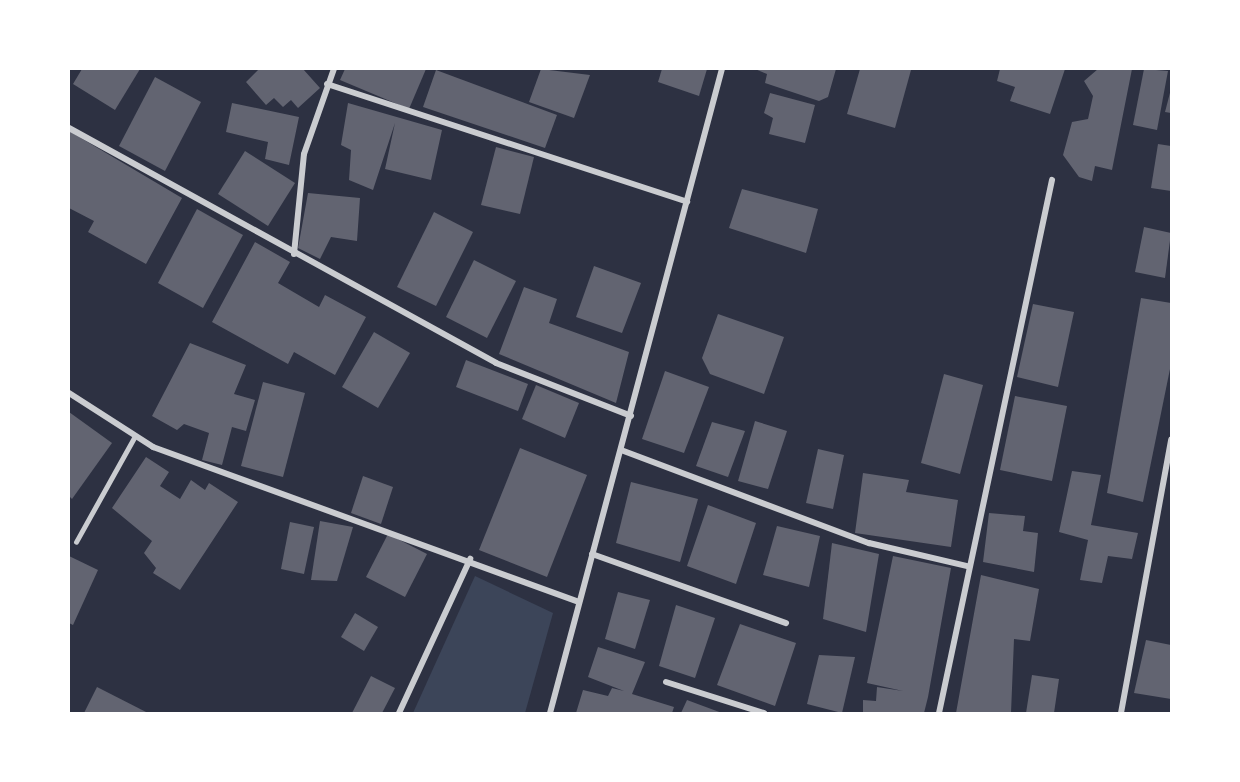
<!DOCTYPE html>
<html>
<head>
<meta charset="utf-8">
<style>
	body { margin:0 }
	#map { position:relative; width:1240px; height:782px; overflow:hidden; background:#2d3142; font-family:"Fira Sans",sans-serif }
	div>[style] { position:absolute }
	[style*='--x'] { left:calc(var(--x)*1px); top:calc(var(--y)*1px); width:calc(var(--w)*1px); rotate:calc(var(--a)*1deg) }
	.green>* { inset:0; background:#3c4559 }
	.building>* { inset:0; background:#626471 }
	.service>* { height:4.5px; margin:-2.25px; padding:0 2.25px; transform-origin:2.25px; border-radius:2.25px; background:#caccd0 }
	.minor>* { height:6px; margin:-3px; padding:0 3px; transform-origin:3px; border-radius:3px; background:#caccd0 }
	span { translate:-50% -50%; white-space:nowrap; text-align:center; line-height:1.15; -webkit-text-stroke:4.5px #fff; paint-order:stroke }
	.frame { position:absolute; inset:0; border:70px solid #fff; pointer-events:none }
</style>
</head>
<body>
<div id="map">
	<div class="green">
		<i style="clip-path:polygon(475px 576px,553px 613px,525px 713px,413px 713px)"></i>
	</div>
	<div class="building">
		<i style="clip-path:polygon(82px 69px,140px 69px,115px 110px,73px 84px)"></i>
		<i style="clip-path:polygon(259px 69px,303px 69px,320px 88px,298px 108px,291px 100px,283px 107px,274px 98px,266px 105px,246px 82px)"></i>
		<i style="clip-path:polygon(345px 69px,426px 69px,409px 109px,340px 80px)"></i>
		<i style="clip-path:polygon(541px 69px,590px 75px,574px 118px,529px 102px)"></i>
		<i style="clip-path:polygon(662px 69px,707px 69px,699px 96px,658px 82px)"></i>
		<i style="clip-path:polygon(755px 69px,836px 69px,828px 97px,819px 101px,765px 83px,767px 74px)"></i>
		<i style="clip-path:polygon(860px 69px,911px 70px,895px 128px,847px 114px)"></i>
		<i style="clip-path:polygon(1000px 69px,1065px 69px,1050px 114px,1010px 101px,1015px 87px,997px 81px)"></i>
		<i style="clip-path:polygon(1098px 69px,1132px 69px,1112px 170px,1095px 166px,1092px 181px,1079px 177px,1063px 155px,1072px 122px,1088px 119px,1093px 96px,1084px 81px)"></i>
		<i style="clip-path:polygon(1144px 69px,1168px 71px,1157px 130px,1133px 125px)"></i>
		<i style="clip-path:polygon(436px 70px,557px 115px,545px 148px,423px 107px)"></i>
		<i style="clip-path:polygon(155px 77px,201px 102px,165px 171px,119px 146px)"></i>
		<i style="clip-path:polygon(1171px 89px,1171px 113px,1165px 112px)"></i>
		<i style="clip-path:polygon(770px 93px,815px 105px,805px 143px,769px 134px,773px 118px,764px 113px)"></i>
		<i style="clip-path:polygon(232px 103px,299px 117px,289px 165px,265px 159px,268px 142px,226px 132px)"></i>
		<i style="clip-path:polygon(348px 103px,442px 130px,431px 180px,385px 169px,395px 123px,373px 190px,349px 180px,351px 150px,341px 145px)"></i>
		<i style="clip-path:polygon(69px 131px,182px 198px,146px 264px,88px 232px,94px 221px,69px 208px)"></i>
		<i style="clip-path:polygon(1158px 144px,1171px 146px,1171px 191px,1151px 188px)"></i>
		<i style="clip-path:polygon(496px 147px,534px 157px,520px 214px,481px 205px)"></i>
		<i style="clip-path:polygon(245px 151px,295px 183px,268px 226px,218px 194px)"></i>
		<i style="clip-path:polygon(742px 189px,818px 209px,806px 253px,729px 228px)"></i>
		<i style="clip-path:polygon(308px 193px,360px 198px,357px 241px,331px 237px,320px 259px,298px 248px)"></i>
		<i style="clip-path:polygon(197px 209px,243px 235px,203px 308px,158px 283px)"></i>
		<i style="clip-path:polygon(434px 212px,473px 232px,436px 306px,397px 287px)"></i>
		<i style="clip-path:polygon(1144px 227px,1171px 233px,1165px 278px,1135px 272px)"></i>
		<i style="clip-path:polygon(255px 242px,290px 262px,278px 283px,319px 307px,325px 295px,366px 317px,335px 375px,294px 352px,288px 364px,212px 322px)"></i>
		<i style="clip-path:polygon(474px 260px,516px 281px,487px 338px,446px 317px)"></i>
		<i style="clip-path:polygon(594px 266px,641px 283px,622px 333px,576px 317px)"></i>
		<i style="clip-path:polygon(524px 287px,557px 299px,549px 323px,629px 352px,616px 403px,499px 354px)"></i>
		<i style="clip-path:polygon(1141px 298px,1171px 303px,1171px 364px,1143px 502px,1107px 493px)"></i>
		<i style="clip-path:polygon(1033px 304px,1074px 312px,1058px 387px,1017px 377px)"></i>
		<i style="clip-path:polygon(718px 314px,784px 337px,764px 394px,710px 374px,702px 358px)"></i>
		<i style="clip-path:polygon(374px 332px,410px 353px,378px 408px,342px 387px)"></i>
		<i style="clip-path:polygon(190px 343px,246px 365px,234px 394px,255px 400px,246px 431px,232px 427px,222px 465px,202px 460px,209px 433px,184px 424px,177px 430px,152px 416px)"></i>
		<i style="clip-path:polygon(466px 360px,528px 384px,518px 411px,456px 387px)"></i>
		<i style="clip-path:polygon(665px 371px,709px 387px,684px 453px,642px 439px)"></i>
		<i style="clip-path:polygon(944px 374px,983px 385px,960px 474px,921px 463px)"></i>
		<i style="clip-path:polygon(263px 382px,305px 393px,283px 477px,241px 466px)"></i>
		<i style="clip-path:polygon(536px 385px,579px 403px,565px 438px,522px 419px)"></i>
		<i style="clip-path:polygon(1015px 396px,1067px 406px,1052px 481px,1000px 470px)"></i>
		<i style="clip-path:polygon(69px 412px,112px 443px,72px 499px,69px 496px)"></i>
		<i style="clip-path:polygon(755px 421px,787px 431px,768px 489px,738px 481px)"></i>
		<i style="clip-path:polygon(712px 422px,745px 431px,728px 477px,696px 466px)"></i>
		<i style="clip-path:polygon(520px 448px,587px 475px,547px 577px,479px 550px)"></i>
		<i style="clip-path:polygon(818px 449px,844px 455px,833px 509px,806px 503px)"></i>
		<i style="clip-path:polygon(146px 457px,169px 472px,160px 486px,180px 499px,191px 480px,205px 490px,209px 483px,238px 502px,180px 590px,153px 573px,156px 568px,144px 553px,152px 541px,112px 508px)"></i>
		<i style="clip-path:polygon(1072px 471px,1101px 475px,1091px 525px,1138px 533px,1132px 559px,1108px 556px,1102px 583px,1080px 580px,1088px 540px,1059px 532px)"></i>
		<i style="clip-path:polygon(863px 473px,909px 480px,906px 492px,958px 500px,951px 547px,855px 533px)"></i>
		<i style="clip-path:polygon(363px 476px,393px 487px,381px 524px,351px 513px)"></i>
		<i style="clip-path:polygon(631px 482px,698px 499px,680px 562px,616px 543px)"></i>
		<i style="clip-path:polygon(708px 505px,756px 523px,736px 584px,687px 566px)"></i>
		<i style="clip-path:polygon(989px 513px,1025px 516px,1023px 531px,1038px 533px,1034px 572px,983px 562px)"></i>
		<i style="clip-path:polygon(320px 521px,353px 527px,337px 581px,311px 580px)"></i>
		<i style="clip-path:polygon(290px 522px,314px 527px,304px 574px,281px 569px)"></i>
		<i style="clip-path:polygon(777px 526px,820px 536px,809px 587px,763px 575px)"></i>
		<i style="clip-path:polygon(388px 534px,427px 554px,405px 597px,366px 577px)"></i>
		<i style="clip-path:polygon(832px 543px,879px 554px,866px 632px,823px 619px)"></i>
		<i style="clip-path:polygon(69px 556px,98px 570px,73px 625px,69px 623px)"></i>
		<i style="clip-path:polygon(893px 556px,951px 568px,928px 697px,924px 713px,863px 713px,863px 700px,876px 701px,877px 687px,903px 691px,867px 683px)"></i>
		<i style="clip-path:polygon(981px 575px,1039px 589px,1030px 641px,1014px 639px,1011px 713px,956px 713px)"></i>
		<i style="clip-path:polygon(618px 592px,650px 600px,635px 649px,605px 639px)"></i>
		<i style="clip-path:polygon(676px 605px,715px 618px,695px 678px,659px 666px)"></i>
		<i style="clip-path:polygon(355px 613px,378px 627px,364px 651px,341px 637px)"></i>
		<i style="clip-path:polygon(740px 624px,796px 643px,775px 706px,717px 685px)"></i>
		<i style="clip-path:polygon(1146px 640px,1171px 645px,1171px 699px,1134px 693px)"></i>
		<i style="clip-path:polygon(598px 647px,645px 662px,632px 694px,674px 707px,672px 713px,576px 713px,583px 690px,608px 696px,612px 688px,624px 691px,588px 677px)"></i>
		<i style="clip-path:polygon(819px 655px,855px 657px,842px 713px,807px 704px)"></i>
		<i style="clip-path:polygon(1032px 675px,1059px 679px,1054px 713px,1026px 713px)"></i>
		<i style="clip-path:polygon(371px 676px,395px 688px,382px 713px,352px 713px)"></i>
		<i style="clip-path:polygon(97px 687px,148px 713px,84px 713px)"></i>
		<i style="clip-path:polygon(687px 700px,722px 713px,681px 713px)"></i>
	</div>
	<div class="service">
		<i style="--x:76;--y:542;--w:121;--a:-60.9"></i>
	</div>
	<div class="minor">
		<i style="--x:327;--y:84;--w:379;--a:18.1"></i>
		<i style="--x:69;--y:128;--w:487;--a:28.8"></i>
		<i style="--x:496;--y:363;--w:145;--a:21.4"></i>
		<i style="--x:294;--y:254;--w:100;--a:-84.3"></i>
		<i style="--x:304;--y:154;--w:90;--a:-70.6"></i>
		<i style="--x:69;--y:393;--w:100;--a:32.7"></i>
		<i style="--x:153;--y:447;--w:453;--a:20"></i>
		<i style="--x:621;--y:450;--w:265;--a:20.6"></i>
		<i style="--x:869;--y:543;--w:101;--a:13.2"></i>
		<i style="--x:592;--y:554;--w:206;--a:19.6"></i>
		<i style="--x:666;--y:682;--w:103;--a:17.6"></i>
		<i style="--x:399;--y:713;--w:170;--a:-65.2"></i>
		<i style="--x:550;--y:713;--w:667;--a:-75.05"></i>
		<i style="--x:939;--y:713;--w:545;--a:-78.03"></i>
		<i style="--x:1121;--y:713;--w:278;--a:-79.6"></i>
	</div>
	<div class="frame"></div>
</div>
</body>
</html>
